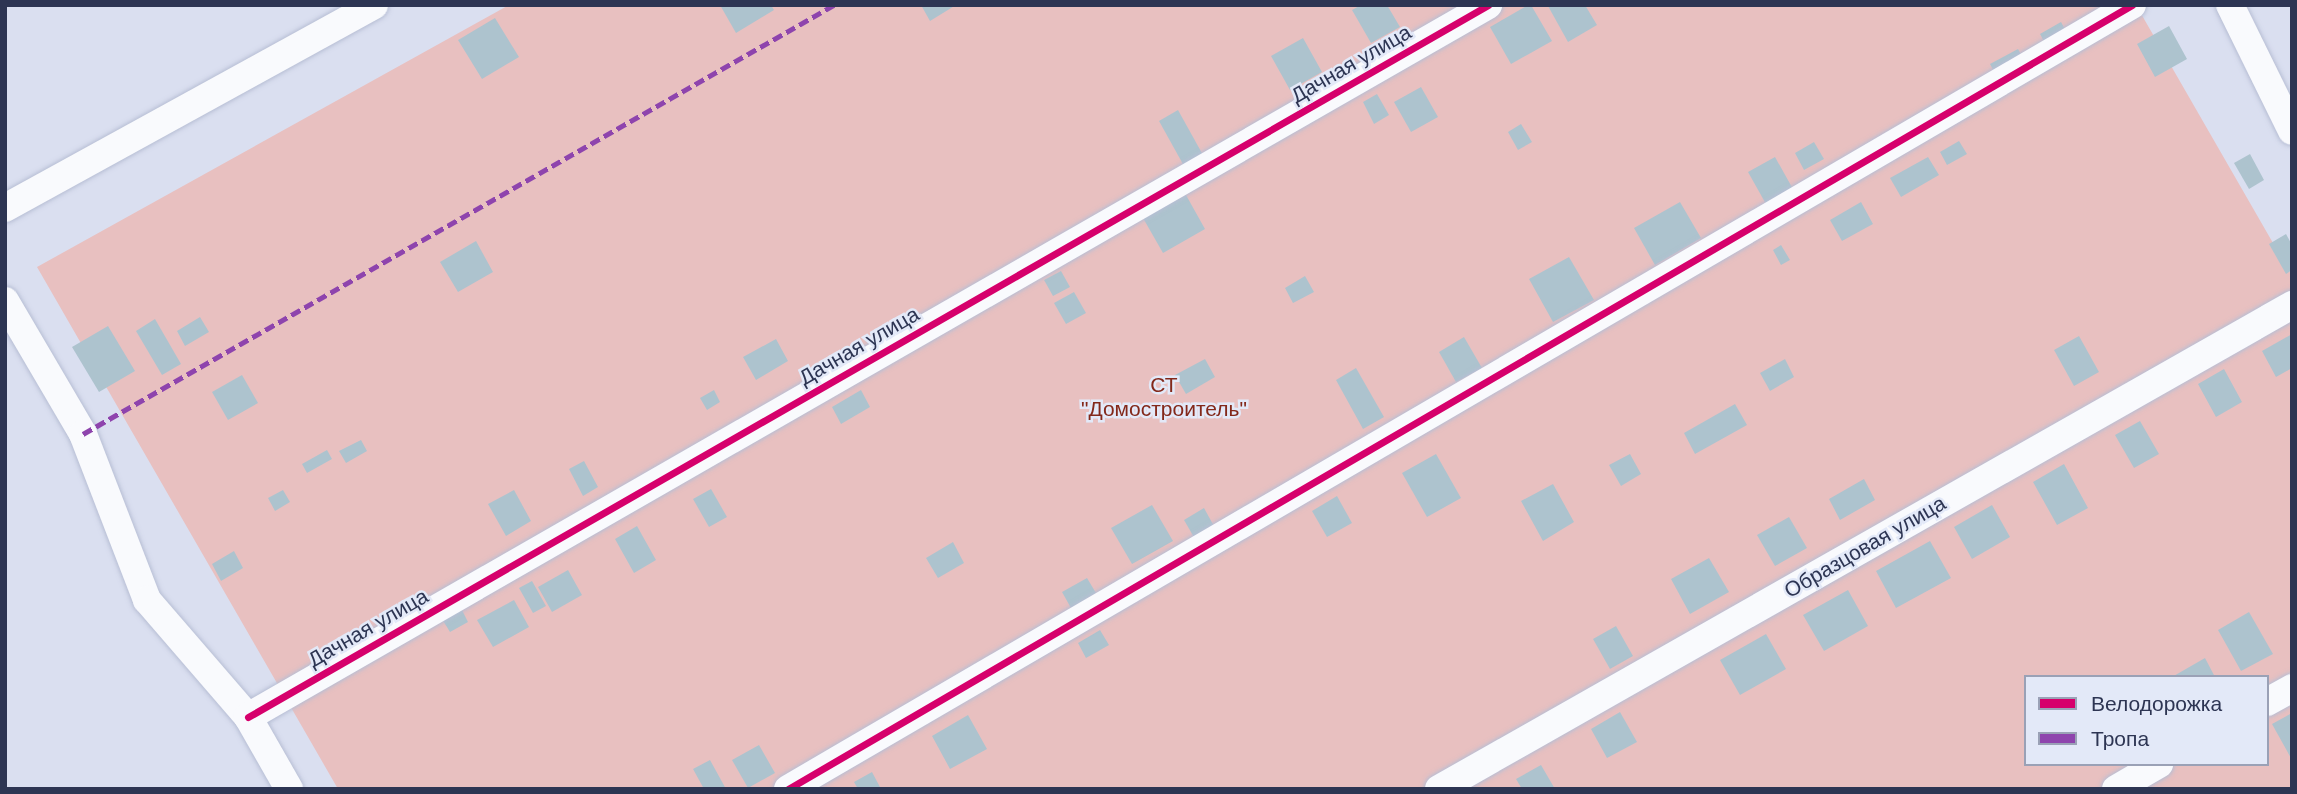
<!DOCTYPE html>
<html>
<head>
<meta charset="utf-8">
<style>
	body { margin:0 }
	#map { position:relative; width:2297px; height:794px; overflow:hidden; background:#dadff0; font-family:Helvetica,sans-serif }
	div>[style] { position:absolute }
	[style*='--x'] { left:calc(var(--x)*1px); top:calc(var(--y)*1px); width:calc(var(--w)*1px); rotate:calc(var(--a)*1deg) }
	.green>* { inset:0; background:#e8c0c0 }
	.building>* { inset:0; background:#adc3ce }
	.roads { filter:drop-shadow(0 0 2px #b7bed4) drop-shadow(0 0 2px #b7bed4) }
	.street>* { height:28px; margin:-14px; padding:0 14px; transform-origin:14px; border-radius:14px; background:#f9fafd }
	.quiet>* { height:5px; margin-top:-2.5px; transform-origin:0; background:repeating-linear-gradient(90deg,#8e44ad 0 10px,transparent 0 15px) }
	.cycleway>* { height:7px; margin:-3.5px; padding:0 3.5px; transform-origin:3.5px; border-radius:3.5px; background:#d6006c }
	span { translate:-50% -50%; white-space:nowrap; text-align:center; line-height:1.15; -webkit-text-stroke:5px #e3e9f8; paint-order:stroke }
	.street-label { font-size:21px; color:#2d3553 }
	.park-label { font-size:21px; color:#83281a }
	.frame { position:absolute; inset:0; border:7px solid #2d3553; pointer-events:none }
	.legend { position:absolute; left:2024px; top:675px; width:245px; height:91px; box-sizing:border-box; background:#e3e9f8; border:2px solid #9aa1b6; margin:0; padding:9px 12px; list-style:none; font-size:21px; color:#2d3553 }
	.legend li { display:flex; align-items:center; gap:14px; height:35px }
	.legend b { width:35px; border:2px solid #9aa1b6 }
</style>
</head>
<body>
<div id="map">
	<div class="green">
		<i style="clip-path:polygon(evenodd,509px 5px,2136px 5px,2292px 276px,2292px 789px,338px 789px,37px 267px,509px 5px,2026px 677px,2267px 677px,2267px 764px,2026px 764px,2026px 677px)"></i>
	</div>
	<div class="building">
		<i style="clip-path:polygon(720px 5px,771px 5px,774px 10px,736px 33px)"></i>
		<i style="clip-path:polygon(921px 5px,956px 5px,930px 21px)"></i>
		<i style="clip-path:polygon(1361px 5px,1387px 5px,1400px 27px,1371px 43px,1352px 10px)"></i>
		<i style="clip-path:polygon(1528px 5px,1531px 5px,1552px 41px,1511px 64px,1490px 27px)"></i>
		<i style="clip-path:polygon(1585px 5px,1597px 25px,1568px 42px,1548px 6px)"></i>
		<i style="clip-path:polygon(495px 18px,519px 57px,482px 79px,458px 40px)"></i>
		<i style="clip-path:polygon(2061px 22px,2068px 35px,2047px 47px,2040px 34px)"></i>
		<i style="clip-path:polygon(2169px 26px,2187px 59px,2155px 77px,2137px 44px)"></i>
		<i style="clip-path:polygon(1303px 38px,1322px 72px,1290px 90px,1271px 56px)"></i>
		<i style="clip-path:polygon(2018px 49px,2026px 64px,1998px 79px,1990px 64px)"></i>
		<i style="clip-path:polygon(1421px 87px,1438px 117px,1411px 132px,1394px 102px)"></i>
		<i style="clip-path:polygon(1377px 94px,1389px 115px,1374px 124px,1363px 102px)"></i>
		<i style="clip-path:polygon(1178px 110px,1203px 155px,1184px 166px,1159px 121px)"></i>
		<i style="clip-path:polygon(1521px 124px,1532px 142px,1518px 150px,1508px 132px)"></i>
		<i style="clip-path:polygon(1959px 141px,1967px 154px,1947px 165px,1940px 152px)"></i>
		<i style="clip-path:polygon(1814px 142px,1824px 159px,1804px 170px,1795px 153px)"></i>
		<i style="clip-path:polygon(2250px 154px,2264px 180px,2249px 189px,2234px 163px)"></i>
		<i style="clip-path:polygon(1775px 157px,1793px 189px,1766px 204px,1748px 172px)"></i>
		<i style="clip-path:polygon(1928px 157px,1939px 175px,1901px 197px,1890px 178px)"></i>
		<i style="clip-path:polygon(1186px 195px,1205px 229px,1163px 253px,1143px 218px)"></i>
		<i style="clip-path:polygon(1680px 202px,1701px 238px,1655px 265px,1634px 228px)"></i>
		<i style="clip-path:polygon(1861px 202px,1873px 224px,1842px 241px,1830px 220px)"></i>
		<i style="clip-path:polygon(2286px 234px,2292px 245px,2292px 270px,2286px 274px,2269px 244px)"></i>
		<i style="clip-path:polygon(476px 241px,493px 272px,458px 292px,440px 262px)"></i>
		<i style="clip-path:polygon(1781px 245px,1790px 260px,1781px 265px,1773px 250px)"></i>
		<i style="clip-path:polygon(1569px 257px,1594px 300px,1553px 322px,1529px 279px)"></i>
		<i style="clip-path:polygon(1061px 271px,1070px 287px,1053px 296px,1044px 280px)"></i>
		<i style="clip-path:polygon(1305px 276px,1314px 292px,1293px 303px,1285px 288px)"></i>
		<i style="clip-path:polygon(1074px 292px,1086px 313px,1066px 324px,1054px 303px)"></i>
		<i style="clip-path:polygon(200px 317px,209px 332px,185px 346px,177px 331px)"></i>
		<i style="clip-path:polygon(155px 319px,181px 364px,162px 375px,136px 331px)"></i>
		<i style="clip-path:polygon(108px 326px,135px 371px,99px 392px,72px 347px)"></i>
		<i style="clip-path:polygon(2292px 334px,2292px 368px,2276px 377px,2262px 351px)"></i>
		<i style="clip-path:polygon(2079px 336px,2099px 372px,2074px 386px,2054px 350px)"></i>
		<i style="clip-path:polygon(1464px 337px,1482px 368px,1456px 382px,1439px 352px)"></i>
		<i style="clip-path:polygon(776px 339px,788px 361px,756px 380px,743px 357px)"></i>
		<i style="clip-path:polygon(1205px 359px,1215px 377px,1186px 394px,1175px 375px)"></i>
		<i style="clip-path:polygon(1785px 359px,1794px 377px,1770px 391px,1760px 373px)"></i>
		<i style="clip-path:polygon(1356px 368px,1384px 417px,1363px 429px,1336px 380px)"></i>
		<i style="clip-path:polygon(2224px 369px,2242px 402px,2216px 417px,2198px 384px)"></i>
		<i style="clip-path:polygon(242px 375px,258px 403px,228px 420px,212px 392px)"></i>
		<i style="clip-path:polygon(714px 390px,720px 402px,707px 410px,700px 398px)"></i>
		<i style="clip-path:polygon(861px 390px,870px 407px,841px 424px,832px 407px)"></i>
		<i style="clip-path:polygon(1735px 404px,1747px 425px,1695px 454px,1684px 433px)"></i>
		<i style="clip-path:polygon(2140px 421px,2159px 454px,2134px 468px,2115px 435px)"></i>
		<i style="clip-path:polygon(361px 440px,367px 451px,346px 463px,339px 451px)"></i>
		<i style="clip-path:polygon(327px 450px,332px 459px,307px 473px,302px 464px)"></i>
		<i style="clip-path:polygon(1436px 454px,1461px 498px,1427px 517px,1402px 473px)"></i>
		<i style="clip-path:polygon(1630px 454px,1641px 474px,1621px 486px,1609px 465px)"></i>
		<i style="clip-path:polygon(584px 461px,598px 487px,583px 496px,569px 469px)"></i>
		<i style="clip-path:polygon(2064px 464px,2088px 508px,2057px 525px,2033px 482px)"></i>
		<i style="clip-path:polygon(1864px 479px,1875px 500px,1840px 520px,1829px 499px)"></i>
		<i style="clip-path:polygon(1553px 484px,1574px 522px,1543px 541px,1521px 501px)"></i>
		<i style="clip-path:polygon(711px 489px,727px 517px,709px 527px,693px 499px)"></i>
		<i style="clip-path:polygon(283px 490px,290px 502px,275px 511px,268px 498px)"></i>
		<i style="clip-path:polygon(514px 490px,531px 521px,506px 536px,488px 504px)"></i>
		<i style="clip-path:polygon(1337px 496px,1352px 523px,1327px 537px,1312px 511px)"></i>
		<i style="clip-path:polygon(1152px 505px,1173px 541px,1132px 564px,1111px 528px)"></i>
		<i style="clip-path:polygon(1992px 505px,2010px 537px,1972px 559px,1954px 527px)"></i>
		<i style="clip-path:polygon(1204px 508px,1215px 528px,1195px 539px,1184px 520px)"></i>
		<i style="clip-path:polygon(1789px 517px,1807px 548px,1775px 566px,1757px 535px)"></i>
		<i style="clip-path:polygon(637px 526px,656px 560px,634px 573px,615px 539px)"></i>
		<i style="clip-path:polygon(1930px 541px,1951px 578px,1896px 608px,1876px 571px)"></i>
		<i style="clip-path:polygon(953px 542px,964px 563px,938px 578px,926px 558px)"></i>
		<i style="clip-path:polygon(234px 551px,243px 568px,221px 581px,212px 564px)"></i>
		<i style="clip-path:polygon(1709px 558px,1729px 592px,1690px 614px,1671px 579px)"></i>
		<i style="clip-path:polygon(568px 570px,582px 595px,552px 612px,538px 587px)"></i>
		<i style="clip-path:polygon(1087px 578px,1096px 593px,1071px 608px,1062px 592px)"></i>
		<i style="clip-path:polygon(532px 581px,546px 606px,533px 613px,519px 588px)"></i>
		<i style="clip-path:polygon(1848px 590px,1868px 626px,1824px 651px,1803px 615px)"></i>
		<i style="clip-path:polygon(514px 600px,529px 627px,493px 647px,477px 620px)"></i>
		<i style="clip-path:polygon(461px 608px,468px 622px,450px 632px,442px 619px)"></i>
		<i style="clip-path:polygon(2249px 612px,2273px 654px,2241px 671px,2218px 630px)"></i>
		<i style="clip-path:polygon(1616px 626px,1633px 656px,1610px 669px,1593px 639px)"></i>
		<i style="clip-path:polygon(1100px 630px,1109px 645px,1086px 658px,1078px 643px)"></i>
		<i style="clip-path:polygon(1766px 634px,1786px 669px,1740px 695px,1720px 660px)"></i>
		<i style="clip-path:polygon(2205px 658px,2215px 677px,2172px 677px)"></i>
		<i style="clip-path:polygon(1620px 712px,1637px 742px,1607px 758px,1591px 729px)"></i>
		<i style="clip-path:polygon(2292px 713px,2292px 760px,2272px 724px)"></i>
		<i style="clip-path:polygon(968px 715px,987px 749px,950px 769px,932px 736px)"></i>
		<i style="clip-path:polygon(759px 745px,775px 773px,748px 788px,732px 760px)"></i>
		<i style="clip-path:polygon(710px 760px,726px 789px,704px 789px,693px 769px)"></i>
		<i style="clip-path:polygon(1541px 765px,1555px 789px,1522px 789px,1516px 779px)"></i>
		<i style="clip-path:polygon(872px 772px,881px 789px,858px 789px,854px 782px)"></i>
	</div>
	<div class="roads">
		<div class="street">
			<i style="--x:2230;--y:5;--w:140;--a:63.8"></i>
			<i style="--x:5;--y:208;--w:421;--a:-28.8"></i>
			<i style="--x:5;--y:301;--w:154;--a:59.6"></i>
			<i style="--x:83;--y:434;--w:178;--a:68.9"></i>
			<i style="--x:147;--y:600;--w:155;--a:49.2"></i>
			<i style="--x:248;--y:717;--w:83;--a:60.3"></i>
			<i style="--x:2267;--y:702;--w:29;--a:-29"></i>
			<i style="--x:248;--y:717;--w:1430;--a:-29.86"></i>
			<i style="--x:788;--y:789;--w:1556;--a:-30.26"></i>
			<i style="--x:1439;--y:789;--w:981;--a:-29.57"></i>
			<i style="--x:2116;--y:789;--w:50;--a:-30.2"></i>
		</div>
	</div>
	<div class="quiet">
		<i style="--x:83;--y:434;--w:865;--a:-29.74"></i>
	</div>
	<div class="cycleway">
		<i style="--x:248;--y:717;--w:1430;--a:-29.86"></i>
		<i style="--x:788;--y:789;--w:1556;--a:-30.26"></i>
	</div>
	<div class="street-label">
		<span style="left:1351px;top:64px;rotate:-30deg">Дачная улица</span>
		<span style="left:859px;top:346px;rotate:-30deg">Дачная улица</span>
		<span style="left:1865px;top:547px;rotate:-30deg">Образцовая улица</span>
		<span style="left:368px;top:628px;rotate:-30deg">Дачная улица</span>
	</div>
	<div class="park-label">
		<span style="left:1164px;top:397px">СТ<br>"Домостроитель"</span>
	</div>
	<div class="frame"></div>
	<ul class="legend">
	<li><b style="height:9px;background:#d6006c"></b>Велодорожка</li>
	<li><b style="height:9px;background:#8e44ad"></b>Тропа</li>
	</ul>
</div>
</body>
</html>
